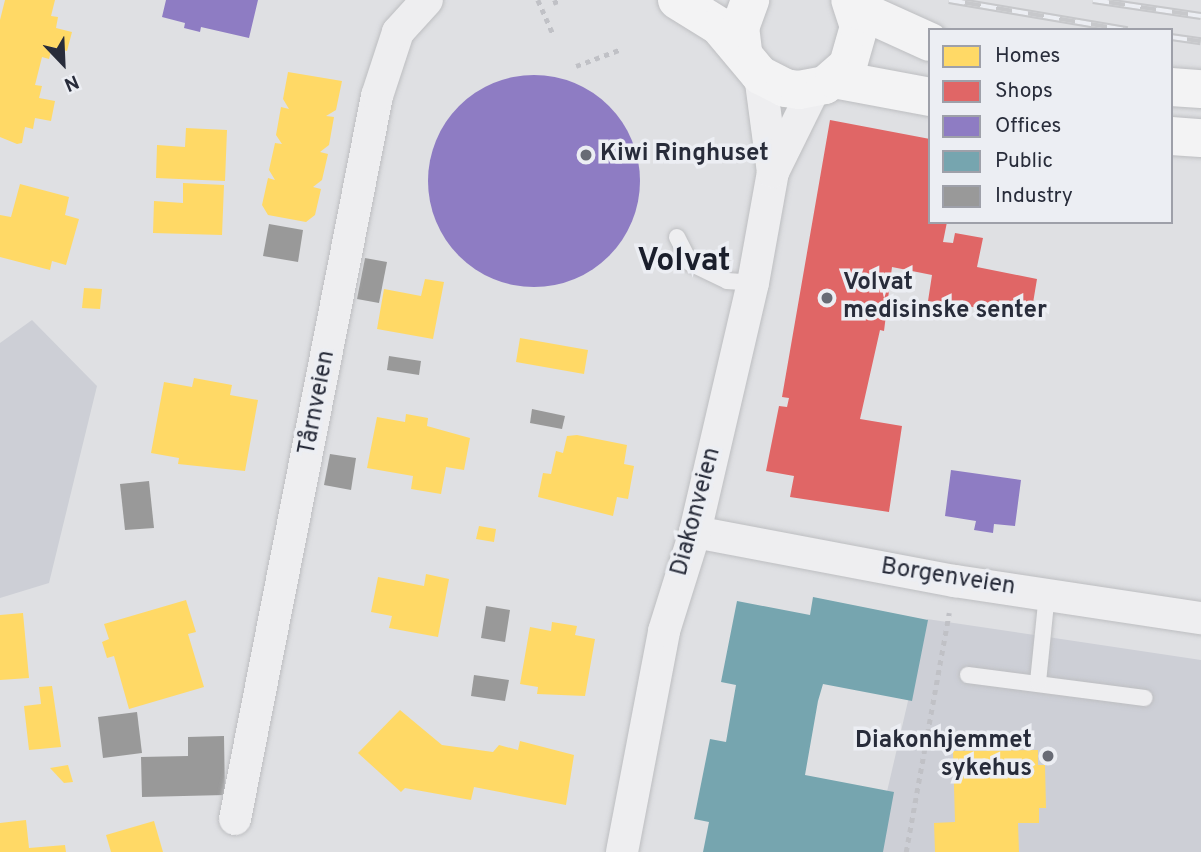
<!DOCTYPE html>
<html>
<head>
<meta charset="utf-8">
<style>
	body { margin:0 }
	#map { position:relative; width:1201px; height:852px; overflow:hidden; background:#dfe0e3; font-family:Overpass,sans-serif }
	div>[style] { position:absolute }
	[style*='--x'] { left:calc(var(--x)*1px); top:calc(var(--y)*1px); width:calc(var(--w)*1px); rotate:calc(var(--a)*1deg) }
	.built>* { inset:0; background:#cdcfd6 }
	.homes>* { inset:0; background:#ffd966 }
	.shops>* { inset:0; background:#e06666 }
	.offices>* { inset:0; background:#8e7cc3 }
	.round { border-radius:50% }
	.public>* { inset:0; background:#76a5af }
	.industry>* { inset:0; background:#999 }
	.path>* { height:4.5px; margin-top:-2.25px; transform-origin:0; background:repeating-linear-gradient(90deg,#c0c1c6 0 5px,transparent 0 10px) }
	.roads { filter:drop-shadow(0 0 2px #bdbec1) drop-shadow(0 0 2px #bdbec1) }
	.service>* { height:16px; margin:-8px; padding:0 8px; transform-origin:8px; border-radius:8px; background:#eeeef0 }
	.minor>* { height:32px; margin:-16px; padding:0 16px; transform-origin:16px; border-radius:16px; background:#eeeef0 }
	.primary>* { height:38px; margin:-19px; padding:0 19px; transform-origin:19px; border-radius:19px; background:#f3f3f4 }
	.rail>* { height:8px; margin-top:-4px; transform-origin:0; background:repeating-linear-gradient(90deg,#eceef3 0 16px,#c7c8cb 0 32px); box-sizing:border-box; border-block:2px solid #c7c8cb }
	.dots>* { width:19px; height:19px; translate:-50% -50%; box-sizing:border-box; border:4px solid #eceef3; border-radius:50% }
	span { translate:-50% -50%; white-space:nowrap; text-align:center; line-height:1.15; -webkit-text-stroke:7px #eceef3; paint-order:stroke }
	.poi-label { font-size:24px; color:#282c3a; font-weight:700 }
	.left { translate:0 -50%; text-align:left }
	.right { translate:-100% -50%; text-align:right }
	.street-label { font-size:24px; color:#282c3a }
	.district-label { font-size:32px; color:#1a1e2b; font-weight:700 }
	.legend { position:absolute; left:928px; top:28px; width:245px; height:196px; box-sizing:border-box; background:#eceef3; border:2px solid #9ea0a9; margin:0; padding:9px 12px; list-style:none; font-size:21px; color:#282c3a }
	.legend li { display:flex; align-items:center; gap:14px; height:35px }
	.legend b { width:35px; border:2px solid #9ea0a9 }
	.north { position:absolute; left:28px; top:28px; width:70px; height:70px; -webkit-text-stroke:5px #eceef3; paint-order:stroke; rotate:157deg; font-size:19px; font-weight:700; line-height:28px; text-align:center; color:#282c3a }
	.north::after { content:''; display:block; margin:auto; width:24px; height:32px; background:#282c3a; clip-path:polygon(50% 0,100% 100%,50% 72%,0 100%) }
</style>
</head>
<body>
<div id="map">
	<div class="built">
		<i style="clip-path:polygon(32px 320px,97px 386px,49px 583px,0 598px,0 343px)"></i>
		<i style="clip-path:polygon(927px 619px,1201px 660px,1201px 852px,873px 852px)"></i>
	</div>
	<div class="homes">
		<i style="clip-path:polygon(5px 0,55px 0,51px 16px,58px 17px,56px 28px,72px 32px,67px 51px,52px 47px,49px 59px,42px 57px,35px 85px,42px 86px,39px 98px,55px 101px,51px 121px,35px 118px,33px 129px,25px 127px,22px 143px,17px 144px,0 137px,0 20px)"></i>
		<i style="clip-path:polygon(288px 72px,342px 81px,336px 110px,326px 116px,334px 117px,329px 145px,320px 152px,328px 154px,322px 180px,313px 187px,321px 189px,315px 215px,306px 222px,268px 215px,262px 205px,268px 178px,275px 180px,269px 170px,275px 143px,282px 144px,276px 135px,281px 107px,289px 109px,283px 99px)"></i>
		<i style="clip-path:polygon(186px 128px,227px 130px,225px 181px,156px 178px,157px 145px,185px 147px)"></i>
		<i style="clip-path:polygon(183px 183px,224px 185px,222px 235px,153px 233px,154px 201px,183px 203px)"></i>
		<i style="clip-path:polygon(20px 184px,69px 197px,65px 215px,79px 219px,66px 265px,52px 261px,50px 270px,0 257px,0 215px,11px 217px)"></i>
		<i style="clip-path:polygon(425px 279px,444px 282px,433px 339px,377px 329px,384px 289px,421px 296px)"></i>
		<i style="clip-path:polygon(84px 288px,102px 289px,100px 309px,82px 308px)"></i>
		<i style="clip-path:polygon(520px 338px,588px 350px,584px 374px,516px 362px)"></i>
		<i style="clip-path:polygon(194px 378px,232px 385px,230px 395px,258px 400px,245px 471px,178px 464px,179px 458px,151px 453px,164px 382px,192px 387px)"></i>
		<i style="clip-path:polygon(406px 414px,428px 418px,427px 426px,470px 438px,464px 470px,446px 467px,441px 494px,411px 489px,413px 476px,367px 468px,377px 417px,405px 422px)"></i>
		<i style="clip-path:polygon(577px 435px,627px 445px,624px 464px,634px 466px,628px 499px,617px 497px,613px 516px,538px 497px,543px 473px,551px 474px,556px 451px,563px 453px,567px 436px)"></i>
		<i style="clip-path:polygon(479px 526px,496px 529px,494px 542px,476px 539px)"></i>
		<i style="clip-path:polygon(426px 574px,449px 579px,438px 637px,389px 628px,392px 616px,371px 612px,378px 577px,424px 586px)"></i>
		<i style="clip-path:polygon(186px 600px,196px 632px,188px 634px,204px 687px,129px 709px,114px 656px,107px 658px,102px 642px,109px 639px,104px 624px)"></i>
		<i style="clip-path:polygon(23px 613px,29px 678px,0 680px,0 615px)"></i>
		<i style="clip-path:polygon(552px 622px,577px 626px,575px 635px,595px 639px,585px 696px,537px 694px,538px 687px,520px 684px,530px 627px,551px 631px)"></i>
		<i style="clip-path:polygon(52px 686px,61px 747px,29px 750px,24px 706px,41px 704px,39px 687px)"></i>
		<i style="clip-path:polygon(400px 710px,442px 745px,493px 752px,499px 745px,518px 750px,520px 741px,574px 755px,566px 805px,474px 787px,471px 800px,405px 788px,401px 792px,358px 753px)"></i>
		<i style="clip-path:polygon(1038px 750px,1038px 765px,1045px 765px,1046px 808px,1039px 808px,1039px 823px,1018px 823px,1019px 852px,935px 852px,934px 823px,955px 822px,953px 751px)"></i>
		<i style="clip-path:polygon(68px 765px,73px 782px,64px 783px,50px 768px)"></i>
		<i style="clip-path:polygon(26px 820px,29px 848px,65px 845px,66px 852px,0 852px,0 823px)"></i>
		<i style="clip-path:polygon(154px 821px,163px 852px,111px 852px,106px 835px)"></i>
	</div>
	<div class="shops">
		<i style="clip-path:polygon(830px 120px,930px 139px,930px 222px,947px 222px,943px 242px,953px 243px,955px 233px,983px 238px,977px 267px,1037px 279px,1031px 315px,928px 301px,932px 275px,892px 267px,884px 331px,880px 330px,860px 419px,902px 426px,889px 512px,790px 497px,794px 476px,766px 471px,779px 406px,787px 407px,789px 398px,782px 397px)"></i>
	</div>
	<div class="offices">
		<i style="clip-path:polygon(166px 0,258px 0,249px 38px,201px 27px,200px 32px,184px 28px,185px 23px,162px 17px)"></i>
		<i class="round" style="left:428px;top:75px;width:212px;height:212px"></i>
		<i style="clip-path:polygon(951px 470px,1021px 480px,1015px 526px,994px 524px,993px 533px,974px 530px,976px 521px,945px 516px)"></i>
	</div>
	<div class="public">
		<i style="clip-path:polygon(813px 597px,928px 620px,912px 701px,823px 684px,818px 701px,805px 775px,894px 792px,883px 852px,703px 852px,709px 822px,694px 819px,710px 739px,726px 742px,736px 685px,721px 682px,737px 601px,810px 615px)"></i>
	</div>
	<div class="industry">
		<i style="clip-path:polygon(269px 224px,303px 230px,298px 262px,263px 256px)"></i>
		<i style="clip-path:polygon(365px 258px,387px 262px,379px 303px,357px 299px)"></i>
		<i style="clip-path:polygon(389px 356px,421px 361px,419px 375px,387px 370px)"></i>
		<i style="clip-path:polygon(532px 409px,565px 416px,562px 429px,530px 423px)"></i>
		<i style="clip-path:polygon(330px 454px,356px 458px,351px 490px,324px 485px)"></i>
		<i style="clip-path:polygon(149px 481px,154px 528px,125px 530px,120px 484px)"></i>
		<i style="clip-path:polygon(486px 606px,510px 610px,505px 642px,481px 638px)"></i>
		<i style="clip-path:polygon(474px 675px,509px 680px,505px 701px,471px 696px)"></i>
		<i style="clip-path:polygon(137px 712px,142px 753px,103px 758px,98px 717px)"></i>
		<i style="clip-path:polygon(224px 736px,225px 795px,142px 797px,141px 757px,188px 756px,188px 737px)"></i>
	</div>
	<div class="path">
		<i style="--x:538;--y:0;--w:37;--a:66"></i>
		<i style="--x:553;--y:3;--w:9;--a:-21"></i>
		<i style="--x:576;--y:66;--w:46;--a:-20.4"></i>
		<i style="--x:906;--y:852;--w:243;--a:-79.8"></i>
	</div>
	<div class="roads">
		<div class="service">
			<i style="--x:677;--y:237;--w:29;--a:63"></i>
			<i style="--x:690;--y:263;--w:41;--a:25.9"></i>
			<i style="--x:727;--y:281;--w:26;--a:4"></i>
			<i style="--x:968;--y:675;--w:178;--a:7.4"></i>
			<i style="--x:1038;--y:682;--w:88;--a:-84.2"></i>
		</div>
		<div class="minor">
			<i style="--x:760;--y:75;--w:98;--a:82.4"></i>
			<i style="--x:695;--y:532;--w:265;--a:10.7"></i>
			<i style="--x:955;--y:581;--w:249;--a:8.6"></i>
			<i style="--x:235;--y:819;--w:737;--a:-78.89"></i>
			<i style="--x:377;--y:96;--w:67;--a:-71.8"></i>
			<i style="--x:398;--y:32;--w:43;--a:-47.8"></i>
			<i style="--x:622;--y:852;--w:225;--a:-79.2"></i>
			<i style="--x:664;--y:631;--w:104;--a:-72.6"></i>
			<i style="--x:695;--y:532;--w:256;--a:-76.9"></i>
			<i style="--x:753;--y:283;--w:113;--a:-79.8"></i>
			<i style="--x:773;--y:172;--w:93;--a:-63.7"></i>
		</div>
		<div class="primary">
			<i style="--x:677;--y:0;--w:49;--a:31.8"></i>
			<i style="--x:719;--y:26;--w:64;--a:50.1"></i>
			<i style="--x:760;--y:75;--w:28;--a:27"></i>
			<i style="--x:785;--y:88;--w:14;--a:8"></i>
			<i style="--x:799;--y:90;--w:26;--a:-11"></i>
			<i style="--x:825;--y:85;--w:30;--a:-41"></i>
			<i style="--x:848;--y:65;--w:40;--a:-74"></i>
			<i style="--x:859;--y:27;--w:28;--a:-108"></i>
			<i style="--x:855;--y:8;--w:82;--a:24.4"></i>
			<i style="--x:743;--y:51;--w:23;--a:-97"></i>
			<i style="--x:740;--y:28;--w:30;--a:-70"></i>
			<i style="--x:834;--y:79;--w:98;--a:10.6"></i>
			<i style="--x:1171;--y:87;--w:30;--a:4"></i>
			<i style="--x:1171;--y:136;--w:30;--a:4"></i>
		</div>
	</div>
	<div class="rail">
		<i style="--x:949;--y:0;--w:181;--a:9.6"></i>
		<i style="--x:1093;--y:0;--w:109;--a:8.4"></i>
		<i style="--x:1171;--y:37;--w:30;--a:8"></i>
	</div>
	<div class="dots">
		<i style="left:586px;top:155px;background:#686b75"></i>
		<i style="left:827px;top:298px;background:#686b75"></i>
		<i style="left:1048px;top:756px;background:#686b75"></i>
	</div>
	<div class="poi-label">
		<span class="left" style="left:600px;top:155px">Kiwi Ringhuset</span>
		<span class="left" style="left:843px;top:298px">Volvat<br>medisinske senter</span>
		<span class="right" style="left:1032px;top:756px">Diakonhjemmet<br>sykehus</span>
	</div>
	<div class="street-label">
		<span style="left:318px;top:403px;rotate:-79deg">Tårnveien</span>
		<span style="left:697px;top:512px;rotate:-75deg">Diakonveien</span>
		<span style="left:948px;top:578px;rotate:9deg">Borgenveien</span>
	</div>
	<div class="district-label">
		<span style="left:684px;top:262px">Volvat</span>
	</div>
	<ul class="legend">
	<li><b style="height:19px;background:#ffd966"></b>Homes</li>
	<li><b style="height:19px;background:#e06666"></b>Shops</li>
	<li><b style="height:19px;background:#8e7cc3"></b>Offices</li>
	<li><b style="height:19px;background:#76a5af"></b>Public</li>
	<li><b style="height:19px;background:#999"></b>Industry</li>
	</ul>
	<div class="north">N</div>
</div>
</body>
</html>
